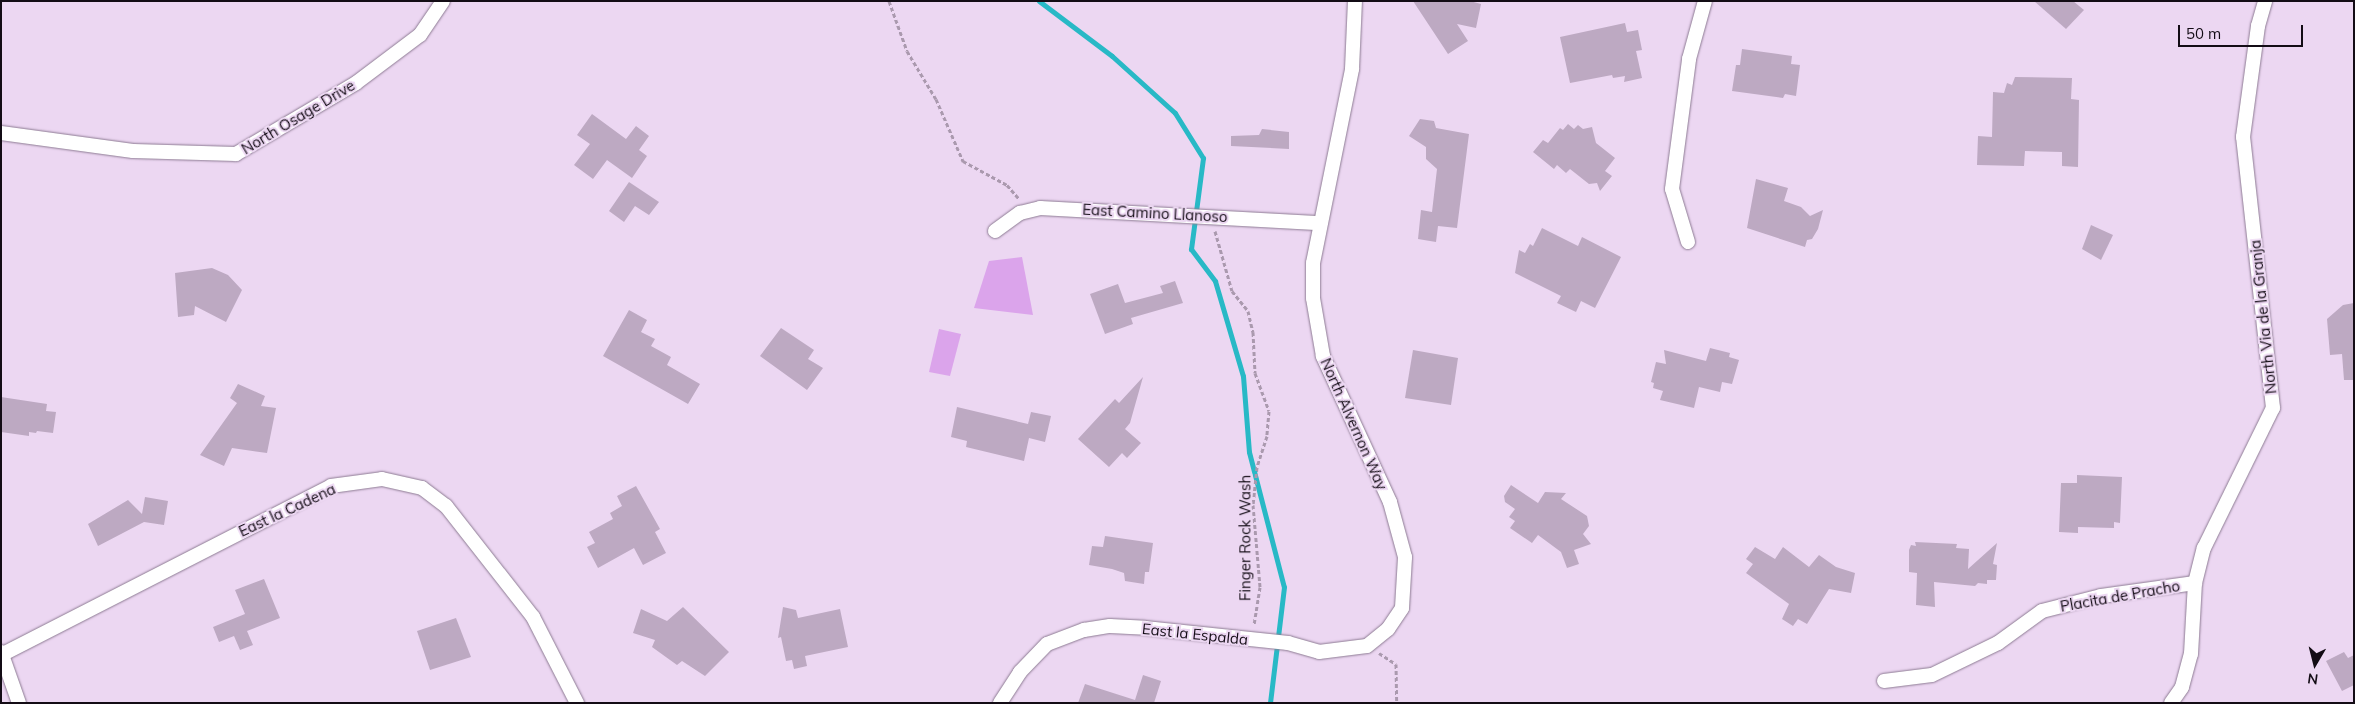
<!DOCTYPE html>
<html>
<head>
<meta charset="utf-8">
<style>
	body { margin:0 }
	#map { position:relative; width:2355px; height:704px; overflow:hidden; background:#ecd7f2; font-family:Mulish,sans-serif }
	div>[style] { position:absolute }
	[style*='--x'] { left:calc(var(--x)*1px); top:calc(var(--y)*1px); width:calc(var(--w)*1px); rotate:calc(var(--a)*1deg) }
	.green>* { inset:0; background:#dba4eb }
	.stream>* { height:5px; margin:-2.5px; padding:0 2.5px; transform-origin:2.5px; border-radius:2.5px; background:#28b9c6 }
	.building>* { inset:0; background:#bda9c2 }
	.path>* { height:3px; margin-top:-1.5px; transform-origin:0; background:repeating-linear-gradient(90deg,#aa99ae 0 4px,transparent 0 6.5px) }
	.roads { filter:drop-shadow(0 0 1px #8d7b93) drop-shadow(0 0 1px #8d7b93) }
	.minor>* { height:14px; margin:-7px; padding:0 7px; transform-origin:7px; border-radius:7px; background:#fff }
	span { translate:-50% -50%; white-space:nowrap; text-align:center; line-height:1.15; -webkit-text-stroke:4px #ecd7f2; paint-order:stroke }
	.street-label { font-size:15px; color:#130c15 }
	.frame { position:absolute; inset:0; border:2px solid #130c15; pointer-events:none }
	.north { position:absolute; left:2290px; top:639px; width:50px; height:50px; -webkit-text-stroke:4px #ecd7f2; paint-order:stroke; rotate:188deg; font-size:14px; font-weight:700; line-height:20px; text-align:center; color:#130c15 }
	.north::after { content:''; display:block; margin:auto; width:18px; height:22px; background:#130c15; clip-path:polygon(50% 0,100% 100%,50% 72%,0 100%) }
	.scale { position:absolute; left:2178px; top:25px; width:125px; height:22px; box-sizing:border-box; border:2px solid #130c15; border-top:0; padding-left:6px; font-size:15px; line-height:18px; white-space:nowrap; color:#130c15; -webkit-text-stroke:4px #ecd7f2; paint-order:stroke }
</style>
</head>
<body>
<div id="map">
	<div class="green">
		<i style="clip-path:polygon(1022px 257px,1033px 315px,974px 308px,989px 261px)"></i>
		<i style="clip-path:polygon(939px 329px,961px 334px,950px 376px,929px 372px)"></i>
	</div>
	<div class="stream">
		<i style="--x:1039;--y:1;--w:91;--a:37"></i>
		<i style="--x:1112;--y:56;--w:85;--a:42.1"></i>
		<i style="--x:1175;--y:113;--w:53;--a:58.1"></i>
		<i style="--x:1203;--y:158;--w:92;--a:97.5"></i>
		<i style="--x:1191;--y:249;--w:40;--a:53"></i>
		<i style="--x:1215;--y:281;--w:99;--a:73.6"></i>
		<i style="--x:1243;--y:376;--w:76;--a:85.5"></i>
		<i style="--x:1249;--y:452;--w:139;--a:75.5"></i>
		<i style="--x:1284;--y:587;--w:117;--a:96.9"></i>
	</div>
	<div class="building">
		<i style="clip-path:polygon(1413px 1px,1470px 1px,1481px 4px,1476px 28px,1457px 24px,1468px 41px,1448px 54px)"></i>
		<i style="clip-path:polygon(2034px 1px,2073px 1px,2084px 10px,2066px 29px)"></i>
		<i style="clip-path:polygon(1625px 23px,1627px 32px,1638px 30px,1642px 50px,1636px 51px,1642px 78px,1624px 82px,1625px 76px,1613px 78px,1612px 75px,1570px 83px,1560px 37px)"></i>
		<i style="clip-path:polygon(1742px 49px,1792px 56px,1791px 64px,1800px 65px,1796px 96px,1785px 94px,1783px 98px,1732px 91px,1736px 65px,1740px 65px)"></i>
		<i style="clip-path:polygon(2015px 77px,2072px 78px,2071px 99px,2079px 100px,2078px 167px,2062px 166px,2062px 152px,2025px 151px,2024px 166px,1977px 165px,1978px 136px,1992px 137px,1993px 92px,2004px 93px,2007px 83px,2012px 85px)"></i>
		<i style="clip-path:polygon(592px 114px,626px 139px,636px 126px,649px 136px,639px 150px,647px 156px,632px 178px,607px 160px,593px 179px,574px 165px,590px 144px,577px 135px)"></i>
		<i style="clip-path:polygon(1420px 119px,1434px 121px,1436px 128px,1469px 134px,1457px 228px,1438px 226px,1436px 242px,1418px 239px,1421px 210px,1432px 212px,1437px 169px,1426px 159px,1426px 147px,1409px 136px)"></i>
		<i style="clip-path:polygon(1568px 124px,1574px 129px,1578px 125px,1583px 129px,1592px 127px,1596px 143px,1615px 158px,1605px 171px,1612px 176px,1600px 191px,1597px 183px,1589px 184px,1570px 169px,1566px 173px,1557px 165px,1554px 169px,1533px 152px,1543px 140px,1548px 143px,1560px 128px,1563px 130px)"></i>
		<i style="clip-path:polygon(1262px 129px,1289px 132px,1289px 149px,1231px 146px,1231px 136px,1259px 135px)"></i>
		<i style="clip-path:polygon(1756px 179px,1788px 188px,1784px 201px,1801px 207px,1810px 216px,1823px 210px,1818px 229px,1812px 239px,1807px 240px,1805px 247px,1747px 228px)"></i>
		<i style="clip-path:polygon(629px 182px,659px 202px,649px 215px,635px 206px,624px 222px,609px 211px)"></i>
		<i style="clip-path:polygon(2091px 225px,2113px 235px,2101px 260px,2082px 249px)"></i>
		<i style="clip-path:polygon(1542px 228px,1578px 246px,1582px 237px,1621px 257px,1595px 308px,1581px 301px,1576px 312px,1557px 303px,1561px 296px,1515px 273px,1519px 250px,1525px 253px,1530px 244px,1533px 246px)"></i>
		<i style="clip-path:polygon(212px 268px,228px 275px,242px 290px,226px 322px,195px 306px,194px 315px,178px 317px,175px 273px)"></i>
		<i style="clip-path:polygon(1175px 281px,1183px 303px,1131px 318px,1133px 324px,1105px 334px,1090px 294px,1118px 284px,1125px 303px,1163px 293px,1160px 286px)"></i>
		<i style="clip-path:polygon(2354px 303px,2354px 380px,2344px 380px,2342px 354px,2330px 355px,2327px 319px,2343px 305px)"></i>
		<i style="clip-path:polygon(629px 310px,647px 320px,641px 332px,655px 339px,651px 346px,671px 357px,667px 365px,700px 384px,688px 404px,603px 356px)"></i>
		<i style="clip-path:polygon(781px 328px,814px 350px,808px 359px,823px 368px,807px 390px,760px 356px)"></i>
		<i style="clip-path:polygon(1710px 348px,1730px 353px,1729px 357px,1739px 360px,1732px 384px,1722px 382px,1720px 392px,1699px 387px,1694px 408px,1660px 400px,1663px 391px,1653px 388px,1654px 383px,1651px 382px,1656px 362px,1666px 364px,1664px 350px,1706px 361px)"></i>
		<i style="clip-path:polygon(1413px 350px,1458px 358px,1451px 405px,1405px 398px)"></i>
		<i style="clip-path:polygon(1143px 377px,1130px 423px,1125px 429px,1141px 443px,1127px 458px,1122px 453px,1109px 467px,1078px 439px,1115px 399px,1119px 403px)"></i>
		<i style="clip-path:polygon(238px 384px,265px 396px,261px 406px,276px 408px,267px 453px,232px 448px,224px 466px,200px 455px,237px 403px,230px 398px)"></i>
		<i style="clip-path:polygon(1px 397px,47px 404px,46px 411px,56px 412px,53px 433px,37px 431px,36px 433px,29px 432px,29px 436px,1px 432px)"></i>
		<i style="clip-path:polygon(957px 407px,1028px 424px,1031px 412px,1051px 416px,1045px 442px,1029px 438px,1024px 461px,966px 447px,967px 441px,951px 437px)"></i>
		<i style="clip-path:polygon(2077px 475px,2122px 477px,2120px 523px,2114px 522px,2114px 528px,2078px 527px,2078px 533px,2059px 532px,2061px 483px,2077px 483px)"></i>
		<i style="clip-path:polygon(1511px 485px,1538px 503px,1545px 492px,1566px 493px,1561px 499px,1587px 516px,1589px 526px,1583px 534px,1591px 544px,1574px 550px,1579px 564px,1567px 568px,1561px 552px,1538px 535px,1532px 543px,1510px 528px,1515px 521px,1509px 517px,1515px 509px,1505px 502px,1504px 496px)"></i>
		<i style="clip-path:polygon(636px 486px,660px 529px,655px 532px,666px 553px,643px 565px,634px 548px,598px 568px,587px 547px,595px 543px,589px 532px,613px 519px,610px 513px,622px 506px,617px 496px)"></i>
		<i style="clip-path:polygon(145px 497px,168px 501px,164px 525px,144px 522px,98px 546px,88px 524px,128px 500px,142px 514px)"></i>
		<i style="clip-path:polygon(1105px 536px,1153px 543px,1149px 572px,1145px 572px,1144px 584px,1125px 581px,1124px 573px,1112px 569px,1089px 565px,1092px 546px,1103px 547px)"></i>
		<i style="clip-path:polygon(1915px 542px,1957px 544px,1956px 548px,1969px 549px,1968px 569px,1997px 543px,1993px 564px,1997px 565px,1996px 580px,1987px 580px,1987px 584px,1978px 583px,1975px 586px,1934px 582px,1935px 607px,1916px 605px,1917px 573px,1909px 572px,1909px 550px,1911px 545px,1916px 546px)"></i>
		<i style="clip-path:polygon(1755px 547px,1775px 559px,1783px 547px,1809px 567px,1819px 555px,1836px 567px,1855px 573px,1851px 593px,1829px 589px,1807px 624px,1798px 619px,1793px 626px,1782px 619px,1789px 604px,1746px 573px,1753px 564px,1746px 559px)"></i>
		<i style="clip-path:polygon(264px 579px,280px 618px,247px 631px,253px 645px,240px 650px,234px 636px,219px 642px,213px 627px,245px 614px,235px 590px)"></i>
		<i style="clip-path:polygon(683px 607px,729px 652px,705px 676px,682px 661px,677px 665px,652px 647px,655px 640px,633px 633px,641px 609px,667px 621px)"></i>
		<i style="clip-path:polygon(783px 607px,796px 610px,798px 618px,840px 609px,848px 647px,805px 656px,807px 666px,794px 669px,792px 660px,786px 661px,781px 637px,778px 638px)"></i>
		<i style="clip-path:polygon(456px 618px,471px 657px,430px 670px,417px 631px)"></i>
		<i style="clip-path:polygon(2344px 652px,2348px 658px,2354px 655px,2354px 685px,2342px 691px,2326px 661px)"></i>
		<i style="clip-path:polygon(1143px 675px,1161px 681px,1154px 703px,1078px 703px,1085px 684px,1135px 700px)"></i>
	</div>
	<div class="path">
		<i style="--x:889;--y:1;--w:53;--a:70.2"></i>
		<i style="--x:907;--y:51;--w:56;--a:58.9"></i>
		<i style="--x:936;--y:99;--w:68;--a:66.5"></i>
		<i style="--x:963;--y:161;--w:50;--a:28.6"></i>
		<i style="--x:1007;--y:185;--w:18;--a:49"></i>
		<i style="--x:1215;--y:231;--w:62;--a:74.2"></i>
		<i style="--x:1232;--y:291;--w:26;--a:51"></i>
		<i style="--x:1248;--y:311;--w:22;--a:77"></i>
		<i style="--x:1253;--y:332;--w:41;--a:87.2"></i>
		<i style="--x:1255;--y:373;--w:40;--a:69.8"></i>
		<i style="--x:1269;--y:411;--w:25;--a:95"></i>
		<i style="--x:1267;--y:436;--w:33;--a:108"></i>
		<i style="--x:1257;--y:467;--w:38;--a:96"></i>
		<i style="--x:1253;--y:505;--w:82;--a:85.1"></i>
		<i style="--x:1260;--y:587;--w:38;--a:99"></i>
		<i style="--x:1379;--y:653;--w:20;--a:33"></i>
		<i style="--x:1396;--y:664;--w:39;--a:89"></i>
	</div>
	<div class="roads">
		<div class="minor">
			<i style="--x:1;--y:133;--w:133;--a:7.8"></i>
			<i style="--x:133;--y:151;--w:103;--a:1.7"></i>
			<i style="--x:236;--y:154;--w:139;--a:-30.6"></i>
			<i style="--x:356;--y:83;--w:80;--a:-36.9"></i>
			<i style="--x:420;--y:35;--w:41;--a:-55.9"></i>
			<i style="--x:995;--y:231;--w:31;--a:-36"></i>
			<i style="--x:1020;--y:213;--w:21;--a:-14"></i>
			<i style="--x:1040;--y:208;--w:281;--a:3.1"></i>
			<i style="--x:1688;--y:242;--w:55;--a:-106.8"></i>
			<i style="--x:1672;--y:189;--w:131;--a:-82.5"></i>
			<i style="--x:1689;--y:59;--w:60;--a:-74.6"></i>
			<i style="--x:1;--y:652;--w:54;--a:70.6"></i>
			<i style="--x:3;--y:654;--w:369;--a:-27.1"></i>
			<i style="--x:331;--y:486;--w:51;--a:-7.8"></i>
			<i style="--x:382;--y:479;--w:41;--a:12.7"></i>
			<i style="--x:422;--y:488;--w:30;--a:37"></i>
			<i style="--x:446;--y:506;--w:141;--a:51.9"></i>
			<i style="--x:533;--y:617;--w:97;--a:62.9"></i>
			<i style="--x:1884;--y:681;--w:48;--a:-7.1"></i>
			<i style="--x:1932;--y:675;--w:73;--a:-25.9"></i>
			<i style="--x:1998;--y:643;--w:54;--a:-36"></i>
			<i style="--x:2042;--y:611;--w:61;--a:-14.3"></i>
			<i style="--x:2101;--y:596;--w:95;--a:-7.9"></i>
			<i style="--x:1000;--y:703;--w:37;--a:-57"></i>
			<i style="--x:1020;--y:672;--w:39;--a:-46"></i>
			<i style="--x:1047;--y:644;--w:40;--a:-21"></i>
			<i style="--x:1084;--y:630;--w:26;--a:-9"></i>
			<i style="--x:1110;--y:626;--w:35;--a:3"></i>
			<i style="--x:1145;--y:628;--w:144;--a:6"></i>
			<i style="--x:1288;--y:643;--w:32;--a:16"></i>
			<i style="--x:1319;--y:652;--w:48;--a:-7.1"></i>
			<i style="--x:1367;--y:646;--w:27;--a:-39"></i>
			<i style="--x:1388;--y:629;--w:25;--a:-56"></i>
			<i style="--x:1402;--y:608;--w:51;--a:-86.6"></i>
			<i style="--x:1405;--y:557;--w:57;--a:-105.3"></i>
			<i style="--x:1390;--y:502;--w:161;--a:-114.7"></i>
			<i style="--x:1323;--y:356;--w:59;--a:-99.8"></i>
			<i style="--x:1313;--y:298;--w:35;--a:-90"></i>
			<i style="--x:1313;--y:263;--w:198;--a:-78.6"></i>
			<i style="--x:1352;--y:69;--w:68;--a:-87.5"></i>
			<i style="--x:2171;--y:703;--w:19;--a:-55"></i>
			<i style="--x:2182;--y:687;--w:34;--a:-75"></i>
			<i style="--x:2191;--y:654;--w:71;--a:-86.8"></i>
			<i style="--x:2195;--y:583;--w:36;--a:-76"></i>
			<i style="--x:2204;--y:548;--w:156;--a:-63.8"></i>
			<i style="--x:2273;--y:408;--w:273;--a:-96.3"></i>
			<i style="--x:2243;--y:137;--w:112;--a:-82.3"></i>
			<i style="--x:2258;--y:26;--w:26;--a:-74"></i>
		</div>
	</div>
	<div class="street-label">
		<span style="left:298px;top:117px;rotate:-31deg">North Osage Drive</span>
		<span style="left:1155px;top:213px;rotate:3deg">East Camino Llanoso</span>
		<span style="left:2263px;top:317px;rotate:-96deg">North Via de la Granja</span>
		<span style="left:1354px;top:424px;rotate:66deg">North Alvernon Way</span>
		<span style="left:287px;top:510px;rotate:-25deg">East la Cadena</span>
		<span style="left:1245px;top:538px;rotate:-90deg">Finger Rock Wash</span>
		<span style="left:2120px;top:596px;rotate:-10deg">Placita de Pracho</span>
		<span style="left:1195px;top:634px;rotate:6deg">East la Espalda</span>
	</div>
	<div class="frame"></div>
	<div class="north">N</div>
	<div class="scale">50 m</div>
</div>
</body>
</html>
